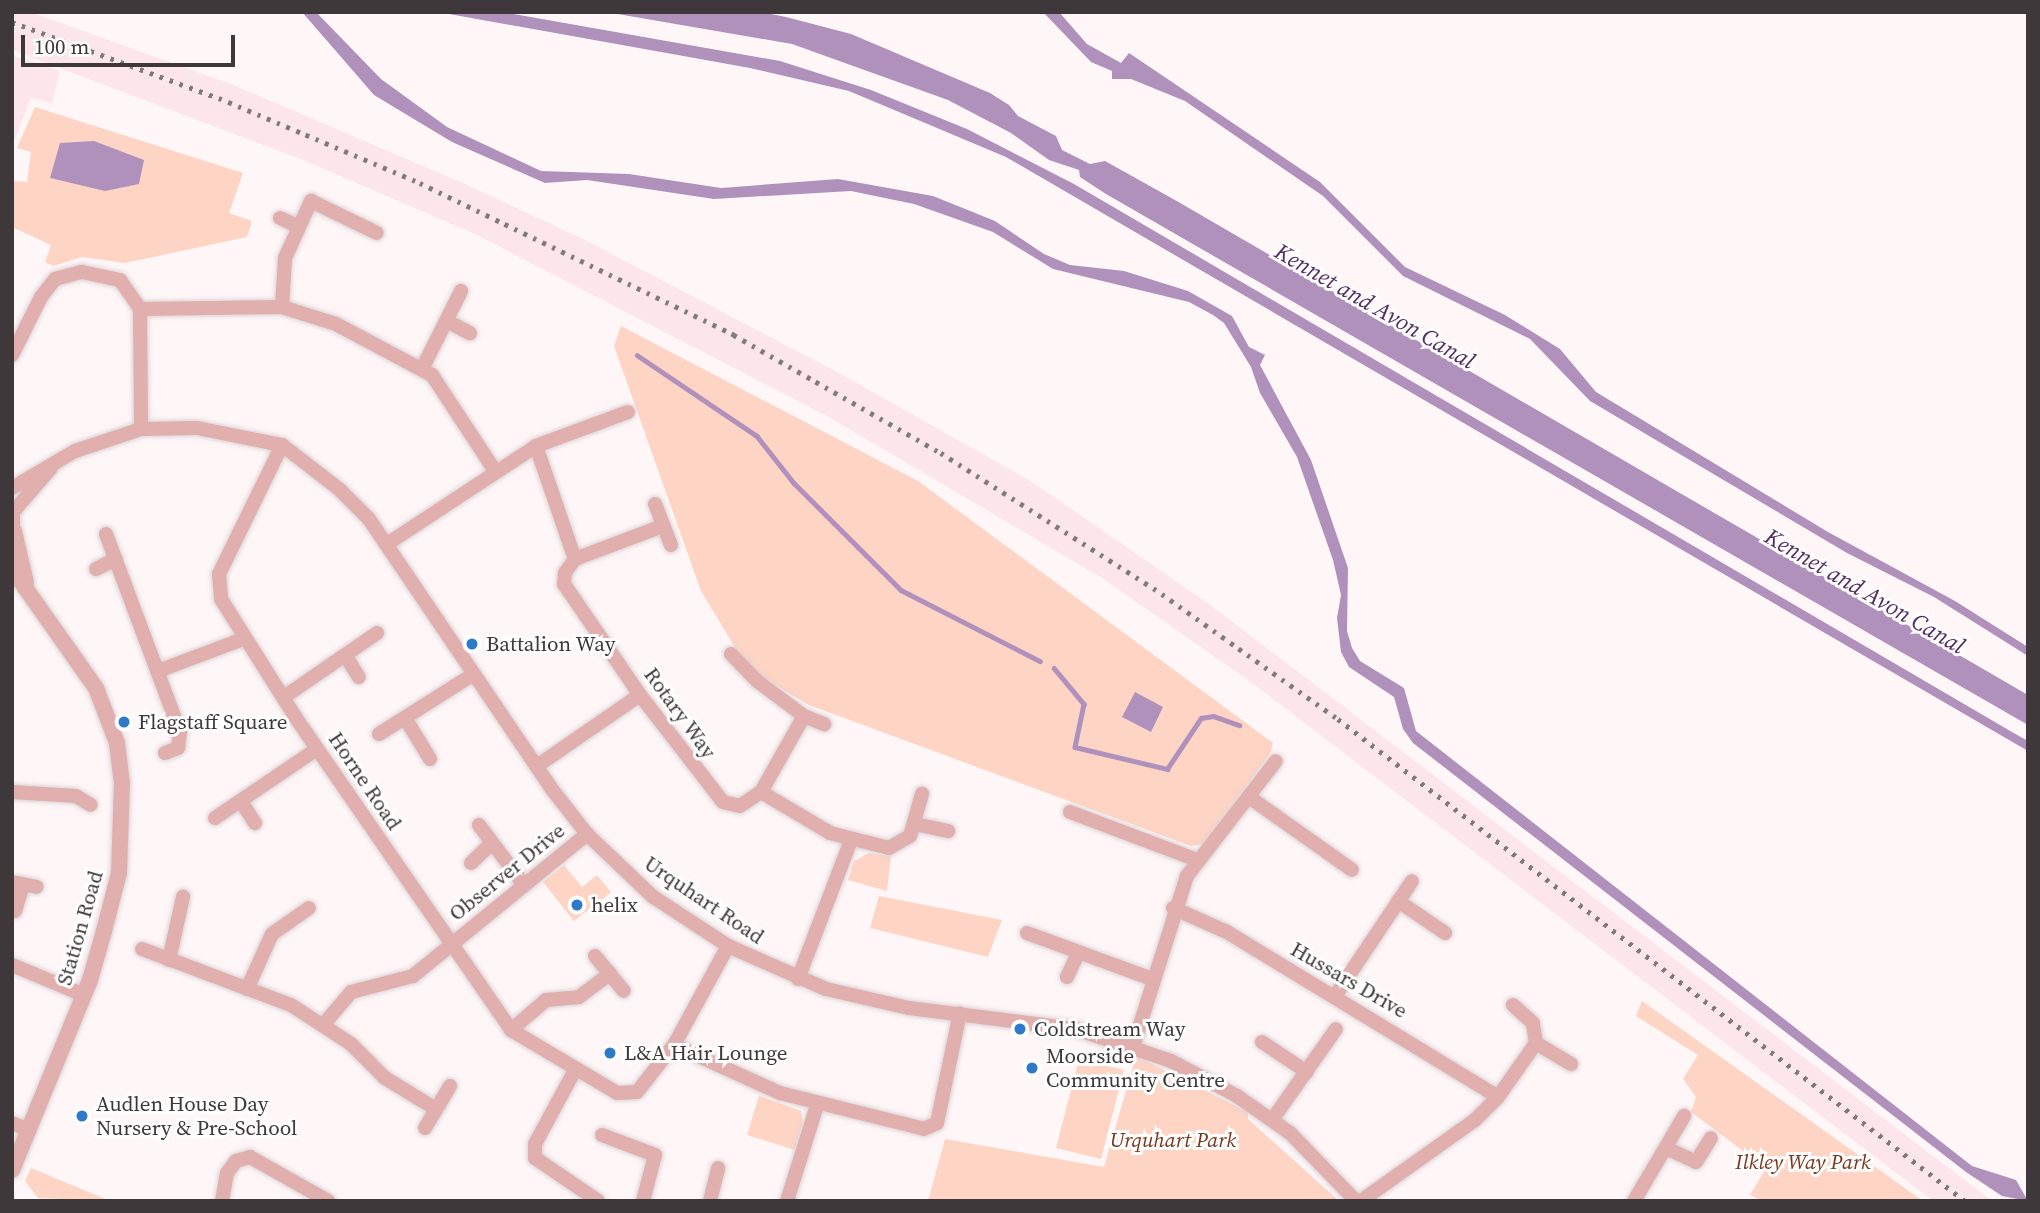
<!DOCTYPE html>
<html>
<head>
<meta charset="utf-8">
<style>
	body { margin:0 }
	#map { position:relative; width:2040px; height:1213px; overflow:hidden; background:#fff6f8; font-family:"Source Serif 4",serif }
	div>[style] { position:absolute }
	[style*='--x'] { left:calc(var(--x)*1px); top:calc(var(--y)*1px); width:calc(var(--w)*1px); rotate:calc(var(--a)*1deg) }
	.built>* { inset:0; background:#fde5ec }
	.green>* { inset:0; background:#fed4c4 }
	.water>* { inset:0; background:#b091bc }
	.stream>* { height:4.5px; margin:-2.25px; padding:0 2.25px; transform-origin:2.25px; border-radius:2.25px; background:#b091bc }
	.roads { filter:drop-shadow(0 0 2px #dcd4d6) drop-shadow(0 0 2px #dcd4d6) }
	.minor>* { height:14px; margin:-7px; padding:0 7px; transform-origin:7px; border-radius:7px; background:#e1afad }
	.tertiary>* { height:16px; margin:-8px; padding:0 8px; transform-origin:8px; border-radius:8px; background:#e1afad }
	.rail>* { height:4.5px; margin-top:-2.25px; transform-origin:0; background:repeating-linear-gradient(90deg,#80797b 0 3.5px,transparent 0 10.5px) }
	.dots>* { width:19px; height:19px; translate:-50% -50%; box-sizing:border-box; border:4px solid #fff; border-radius:50% }
	span { translate:-50% -50%; white-space:nowrap; text-align:center; line-height:1.15; -webkit-text-stroke:6px #fff; paint-order:stroke }
	.poi-label { font-size:21px; color:#3e383a }
	.left { translate:0 -50%; text-align:left }
	.street-label { font-size:21px; color:#3e383a }
	.park-label { font-size:21px; color:#78361b; font-style:italic }
	.water-label { font-size:23px; color:#552c62; font-style:italic }
	.frame { position:absolute; inset:0; border:14px solid #3e383a; pointer-events:none }
	.scale { position:absolute; left:21px; top:35px; width:214px; height:32px; box-sizing:border-box; border:4px solid #3e383a; border-top:0; padding-left:9px; font-size:21px; line-height:24px; white-space:nowrap; color:#3e383a; -webkit-text-stroke:5px #fff; paint-order:stroke }
</style>
</head>
<body>
<div id="map">
	<div class="built">
		<i style="clip-path:polygon(12px 12px,30px 12px,231px 84px,463px 183px,587px 241px,839px 373px,1032px 482px,1209px 604px,1992px 1201px,1933px 1201px,1248px 680px,1102px 578px,827px 416px,475px 234px,303px 160px,12px 50px)"></i>
		<i style="clip-path:polygon(12px 55px,60px 71px,52px 103px,31px 98px,13px 144px)"></i>
	</div>
	<div class="green">
		<i style="clip-path:polygon(35px 107px,243px 173px,229px 213px,252px 221px,247px 237px,125px 263px,82px 257px,53px 266px,45px 262px,51px 245px,12px 227px,12px 181px,27px 182px,31px 152px,17px 148px)"></i>
		<i style="clip-path:polygon(621px 326px,918px 481px,1273px 743px,1270px 754px,1203px 844px,1191px 846px,809px 705px,765px 679px,739px 654px,701px 591px,614px 346px)"></i>
		<i style="clip-path:polygon(869px 853px,891px 856px,887px 891px,848px 880px,854px 861px)"></i>
		<i style="clip-path:polygon(564px 865px,582px 887px,597px 875px,611px 892px,574px 921px,543px 882px)"></i>
		<i style="clip-path:polygon(879px 896px,1002px 920px,988px 957px,870px 928px)"></i>
		<i style="clip-path:polygon(1642px 1001px,1923px 1201px,1763px 1201px,1750px 1195px,1766px 1168px,1691px 1112px,1696px 1097px,1683px 1079px,1698px 1055px,1636px 1016px)"></i>
		<i style="clip-path:polygon(1136px 1056px,1248px 1112px,1248px 1119px,1339px 1201px,928px 1201px,945px 1139px,1104px 1167px)"></i>
		<i style="clip-path:polygon(1079px 1059px,1124px 1070px,1101px 1159px,1056px 1148px)"></i>
		<i style="clip-path:polygon(759px 1096px,801px 1111px,803px 1122px,795px 1150px,747px 1135px)"></i>
		<i style="clip-path:polygon(31px 1168px,110px 1201px,38px 1198px,25px 1181px)"></i>
	</div>
	<div class="water">
		<i style="clip-path:polygon(302px 12px,316px 12px,381px 79px,447px 127px,541px 171px,629px 174px,721px 188px,838px 179px,933px 196px,995px 221px,1044px 254px,1070px 265px,1124px 271px,1188px 291px,1232px 316px,1249px 347px,1265px 355px,1260px 365px,1311px 460px,1348px 568px,1347px 631px,1352px 648px,1360px 661px,1404px 688px,1416px 731px,1972px 1166px,2016px 1180px,2028px 1201px,2002px 1196px,1966px 1172px,1413px 743px,1403px 729px,1394px 697px,1349px 667px,1341px 652px,1337px 618px,1341px 595px,1333px 560px,1297px 457px,1260px 393px,1251px 367px,1224px 323px,1213px 315px,1189px 302px,1053px 269px,993px 232px,914px 204px,851px 191px,714px 199px,587px 180px,545px 183px,452px 142px,374px 95px)"></i>
		<i style="clip-path:polygon(438px 12px,502px 12px,780px 61px,871px 90px,967px 129px,1074px 184px,2012px 732px,2028px 741px,2028px 751px,1006px 157px,849px 91px,750px 68px)"></i>
		<i style="clip-path:polygon(606px 12px,761px 12px,786px 17px,851px 34px,990px 93px,1009px 105px,1018px 116px,1056px 136px,1062px 150px,1090px 164px,1105px 161px,1175px 200px,2028px 695px,2028px 725px,1106px 194px,1080px 177px,1079px 170px,1049px 160px,1011px 133px,948px 100px,792px 44px)"></i>
		<i style="clip-path:polygon(1043px 12px,1059px 12px,1087px 44px,1121px 63px,1129px 53px,1320px 182px,1405px 267px,1505px 315px,1560px 349px,1596px 392px,1828px 532px,1955px 601px,2028px 647px,2028px 656px,1934px 597px,1847px 553px,1590px 401px,1530px 339px,1403px 276px,1323px 196px,1185px 101px,1131px 79px,1112px 79px,1112px 71px,1091px 62px)"></i>
		<i style="clip-path:polygon(94px 141px,144px 160px,139px 184px,105px 191px,50px 178px,60px 143px)"></i>
		<i style="clip-path:polygon(1135px 692px,1163px 707px,1151px 732px,1122px 717px)"></i>
	</div>
	<div class="stream">
		<i style="--x:637;--y:355;--w:145;--a:34"></i>
		<i style="--x:757;--y:436;--w:60;--a:51.8"></i>
		<i style="--x:794;--y:483;--w:151;--a:45"></i>
		<i style="--x:901;--y:590;--w:156;--a:27.1"></i>
		<i style="--x:1054;--y:668;--w:47;--a:50.2"></i>
		<i style="--x:1084;--y:704;--w:44;--a:101.8"></i>
		<i style="--x:1075;--y:747;--w:95;--a:13.4"></i>
		<i style="--x:1167;--y:769;--w:61;--a:-56.3"></i>
		<i style="--x:1201;--y:718;--w:12;--a:-9"></i>
		<i style="--x:1213;--y:716;--w:28;--a:19"></i>
	</div>
	<div class="roads">
		<div class="minor">
			<i style="--x:280;--y:218;--w:21;--a:25"></i>
			<i style="--x:282;--y:307;--w:49;--a:-86.5"></i>
			<i style="--x:285;--y:258;--w:63;--a:-65.5"></i>
			<i style="--x:311;--y:201;--w:73;--a:25.9"></i>
			<i style="--x:140;--y:309;--w:142;--a:-0.8"></i>
			<i style="--x:282;--y:307;--w:57;--a:17.5"></i>
			<i style="--x:336;--y:324;--w:109;--a:28"></i>
			<i style="--x:432;--y:375;--w:115;--a:56.7"></i>
			<i style="--x:447;--y:321;--w:26;--a:28"></i>
			<i style="--x:12;--y:355;--w:65;--a:-63.4"></i>
			<i style="--x:41;--y:297;--w:23;--a:-52"></i>
			<i style="--x:55;--y:279;--w:28;--a:-15"></i>
			<i style="--x:82;--y:272;--w:39;--a:12"></i>
			<i style="--x:120;--y:280;--w:35;--a:55"></i>
			<i style="--x:140;--y:309;--w:120;--a:89.5"></i>
			<i style="--x:423;--y:367;--w:85;--a:-63.4"></i>
			<i style="--x:282;--y:445;--w:144;--a:116"></i>
			<i style="--x:219;--y:574;--w:25;--a:85"></i>
			<i style="--x:221;--y:599;--w:141;--a:57.8"></i>
			<i style="--x:296;--y:718;--w:379;--a:55.4"></i>
			<i style="--x:511;--y:1030;--w:123;--a:30.7"></i>
			<i style="--x:617;--y:1093;--w:20;--a:-3"></i>
			<i style="--x:637;--y:1092;--w:60;--a:-51.8"></i>
			<i style="--x:674;--y:1045;--w:113;--a:-61.4"></i>
			<i style="--x:536;--y:446;--w:120;--a:71"></i>
			<i style="--x:575;--y:559;--w:17;--a:126"></i>
			<i style="--x:565;--y:573;--w:11;--a:95"></i>
			<i style="--x:564;--y:584;--w:135;--a:55.6"></i>
			<i style="--x:640;--y:695;--w:135;--a:52.2"></i>
			<i style="--x:723;--y:802;--w:17;--a:13"></i>
			<i style="--x:740;--y:806;--w:25;--a:-34"></i>
			<i style="--x:761;--y:792;--w:80;--a:30.7"></i>
			<i style="--x:830;--y:833;--w:61;--a:14.3"></i>
			<i style="--x:889;--y:848;--w:24;--a:-30"></i>
			<i style="--x:910;--y:836;--w:44;--a:-74.1"></i>
			<i style="--x:12;--y:488;--w:73;--a:-30.4"></i>
			<i style="--x:75;--y:451;--w:70;--a:-18.4"></i>
			<i style="--x:141;--y:429;--w:56;--a:-1"></i>
			<i style="--x:197;--y:428;--w:87;--a:11.3"></i>
			<i style="--x:282;--y:445;--w:72;--a:37.7"></i>
			<i style="--x:339;--y:489;--w:42;--a:45"></i>
			<i style="--x:369;--y:519;--w:325;--a:55.9"></i>
			<i style="--x:551;--y:788;--w:58;--a:52"></i>
			<i style="--x:587;--y:834;--w:90;--a:43.6"></i>
			<i style="--x:652;--y:896;--w:91;--a:33.3"></i>
			<i style="--x:728;--y:946;--w:107;--a:23.7"></i>
			<i style="--x:826;--y:989;--w:85;--a:12.9"></i>
			<i style="--x:909;--y:1008;--w:168;--a:7.2"></i>
			<i style="--x:1076;--y:1029;--w:100;--a:18.6"></i>
			<i style="--x:1171;--y:1061;--w:75;--a:27.9"></i>
			<i style="--x:1237;--y:1096;--w:65;--a:34.9"></i>
			<i style="--x:1290;--y:1133;--w:95;--a:45.9"></i>
			<i style="--x:655;--y:504;--w:44;--a:68.7"></i>
			<i style="--x:13;--y:512;--w:58;--a:-49.2"></i>
			<i style="--x:106;--y:534;--w:211;--a:69.5"></i>
			<i style="--x:180;--y:732;--w:16;--a:97"></i>
			<i style="--x:178;--y:748;--w:14;--a:159"></i>
			<i style="--x:387;--y:544;--w:178;--a:-33.3"></i>
			<i style="--x:536;--y:446;--w:98;--a:-20.3"></i>
			<i style="--x:575;--y:559;--w:94;--a:-20.6"></i>
			<i style="--x:96;--y:569;--w:22;--a:-27"></i>
			<i style="--x:731;--y:654;--w:37;--a:46"></i>
			<i style="--x:757;--y:681;--w:59;--a:36.7"></i>
			<i style="--x:804;--y:716;--w:22;--a:22"></i>
			<i style="--x:345;--y:655;--w:26;--a:58"></i>
			<i style="--x:158;--y:671;--w:91;--a:-20.6"></i>
			<i style="--x:284;--y:697;--w:113;--a:-34.5"></i>
			<i style="--x:405;--y:718;--w:48;--a:58.6"></i>
			<i style="--x:379;--y:734;--w:112;--a:-32.3"></i>
			<i style="--x:537;--y:766;--w:125;--a:-34.6"></i>
			<i style="--x:12;--y:792;--w:64;--a:3.6"></i>
			<i style="--x:76;--y:796;--w:17;--a:31"></i>
			<i style="--x:761;--y:792;--w:87;--a:-60.5"></i>
			<i style="--x:1249;--y:797;--w:126;--a:35.3"></i>
			<i style="--x:242;--y:803;--w:24;--a:57"></i>
			<i style="--x:1070;--y:812;--w:136;--a:20.7"></i>
			<i style="--x:215;--y:818;--w:123;--a:-34.1"></i>
			<i style="--x:915;--y:824;--w:34;--a:12"></i>
			<i style="--x:479;--y:825;--w:75;--a:53.1"></i>
			<i style="--x:471;--y:863;--w:29;--a:-44"></i>
			<i style="--x:12;--y:882;--w:25;--a:11"></i>
			<i style="--x:1398;--y:901;--w:57;--a:34.2"></i>
			<i style="--x:1173;--y:908;--w:59;--a:24"></i>
			<i style="--x:1227;--y:932;--w:317;--a:31.3"></i>
			<i style="--x:15;--y:911;--w:27;--a:-73"></i>
			<i style="--x:1027;--y:933;--w:133;--a:20.2"></i>
			<i style="--x:142;--y:949;--w:159;--a:20.6"></i>
			<i style="--x:291;--y:1005;--w:72;--a:33"></i>
			<i style="--x:351;--y:1044;--w:48;--a:45"></i>
			<i style="--x:385;--y:1078;--w:60;--a:31.3"></i>
			<i style="--x:595;--y:956;--w:45;--a:50.4"></i>
			<i style="--x:169;--y:960;--w:65;--a:-77.5"></i>
			<i style="--x:12;--y:965;--w:78;--a:22.6"></i>
			<i style="--x:1067;--y:977;--w:26;--a:-65"></i>
			<i style="--x:798;--y:979;--w:149;--a:-69.1"></i>
			<i style="--x:247;--y:989;--w:60;--a:-65.6"></i>
			<i style="--x:272;--y:934;--w:45;--a:-35.1"></i>
			<i style="--x:1335;--y:996;--w:138;--a:-56.2"></i>
			<i style="--x:324;--y:1024;--w:42;--a:-49.8"></i>
			<i style="--x:351;--y:992;--w:64;--a:-14.5"></i>
			<i style="--x:413;--y:976;--w:225;--a:-39.2"></i>
			<i style="--x:511;--y:1030;--w:46;--a:-40.6"></i>
			<i style="--x:546;--y:1000;--w:33;--a:-5"></i>
			<i style="--x:579;--y:997;--w:39;--a:-37"></i>
			<i style="--x:1262;--y:1042;--w:54;--a:33.7"></i>
			<i style="--x:1536;--y:1043;--w:41;--a:31"></i>
			<i style="--x:674;--y:1045;--w:116;--a:24.4"></i>
			<i style="--x:780;--y:1093;--w:148;--a:14"></i>
			<i style="--x:924;--y:1129;--w:14;--a:-25"></i>
			<i style="--x:937;--y:1123;--w:112;--a:-78.2"></i>
			<i style="--x:1133;--y:1047;--w:179;--a:-72.5"></i>
			<i style="--x:1187;--y:876;--w:145;--a:-52.3"></i>
			<i style="--x:575;--y:1070;--w:84;--a:118.4"></i>
			<i style="--x:535;--y:1144;--w:14;--a:90"></i>
			<i style="--x:535;--y:1158;--w:76;--a:34.3"></i>
			<i style="--x:1272;--y:1120;--w:111;--a:-54.9"></i>
			<i style="--x:12;--y:1123;--w:16;--a:22"></i>
			<i style="--x:425;--y:1128;--w:49;--a:-59.2"></i>
			<i style="--x:602;--y:1135;--w:57;--a:20.7"></i>
			<i style="--x:655;--y:1155;--w:48;--a:104.6"></i>
			<i style="--x:1666;--y:1148;--w:33;--a:25"></i>
			<i style="--x:1696;--y:1162;--w:28;--a:-58"></i>
			<i style="--x:222;--y:1201;--w:28;--a:-80"></i>
			<i style="--x:227;--y:1173;--w:15;--a:-53"></i>
			<i style="--x:236;--y:1161;--w:15;--a:-16"></i>
			<i style="--x:250;--y:1157;--w:90;--a:29.4"></i>
			<i style="--x:710;--y:1201;--w:34;--a:-76"></i>
			<i style="--x:787;--y:1201;--w:101;--a:-72.6"></i>
			<i style="--x:1361;--y:1201;--w:140;--a:-35.4"></i>
			<i style="--x:1475;--y:1120;--w:33;--a:-45"></i>
			<i style="--x:1498;--y:1097;--w:66;--a:-54.9"></i>
			<i style="--x:1536;--y:1043;--w:20;--a:-99"></i>
			<i style="--x:1533;--y:1023;--w:27;--a:-138"></i>
			<i style="--x:1634;--y:1201;--w:99;--a:-59.5"></i>
		</div>
		<div class="tertiary">
			<i style="--x:12;--y:512;--w:23;--a:90"></i>
			<i style="--x:14;--y:531;--w:53;--a:77"></i>
			<i style="--x:12;--y:569;--w:146;--a:54.8"></i>
			<i style="--x:96;--y:688;--w:59;--a:69.1"></i>
			<i style="--x:117;--y:743;--w:39;--a:83"></i>
			<i style="--x:122;--y:782;--w:91;--a:91.9"></i>
			<i style="--x:119;--y:873;--w:60;--a:104.5"></i>
			<i style="--x:104;--y:931;--w:51;--a:105.9"></i>
			<i style="--x:90;--y:980;--w:205;--a:112.3"></i>
		</div>
	</div>
	<div class="rail">
		<i style="--x:12;--y:22;--w:221;--a:20.2"></i>
		<i style="--x:219;--y:98;--w:218;--a:22.9"></i>
		<i style="--x:420;--y:183;--w:349;--a:25.8"></i>
		<i style="--x:734;--y:335;--w:238;--a:29.7"></i>
		<i style="--x:941;--y:453;--w:262;--a:32.5"></i>
		<i style="--x:1162;--y:594;--w:216;--a:35.4"></i>
		<i style="--x:1338;--y:719;--w:791;--a:37.55"></i>
	</div>
	<div class="dots">
		<i style="left:472px;top:644px;background:#2f79ca"></i>
		<i style="left:124px;top:722px;background:#2f79ca"></i>
		<i style="left:577px;top:905px;background:#2f79ca"></i>
		<i style="left:1020px;top:1029px;background:#2f79ca"></i>
		<i style="left:610px;top:1053px;background:#2f79ca"></i>
		<i style="left:1032px;top:1068px;background:#2f79ca"></i>
		<i style="left:82px;top:1116px;background:#2f79ca"></i>
	</div>
	<div class="poi-label">
		<span class="left" style="left:486px;top:644px">Battalion Way</span>
		<span class="left" style="left:138px;top:722px">Flagstaff Square</span>
		<span class="left" style="left:591px;top:905px">helix</span>
		<span class="left" style="left:1034px;top:1029px">Coldstream Way</span>
		<span class="left" style="left:624px;top:1053px">L&amp;A Hair Lounge</span>
		<span class="left" style="left:1046px;top:1068px">Moorside<br>Community Centre</span>
		<span class="left" style="left:96px;top:1116px">Audlen House Day<br>Nursery &amp; Pre-School</span>
	</div>
	<div class="street-label">
		<span style="left:680px;top:713px;rotate:54deg">Rotary Way</span>
		<span style="left:365px;top:781px;rotate:56deg">Horne Road</span>
		<span style="left:507px;top:872px;rotate:-39deg">Observer Drive</span>
		<span style="left:704px;top:900px;rotate:34deg">Urquhart Road</span>
		<span style="left:80px;top:928px;rotate:-74deg">Station Road</span>
		<span style="left:1349px;top:980px;rotate:30deg">Hussars Drive</span>
	</div>
	<div class="park-label">
		<span style="left:1173px;top:1140px">Urquhart Park</span>
		<span style="left:1803px;top:1162px">Ilkley Way Park</span>
	</div>
	<div class="water-label">
		<span style="left:1375px;top:306px;rotate:30deg">Kennet and Avon Canal</span>
		<span style="left:1865px;top:591px;rotate:30deg">Kennet and Avon Canal</span>
	</div>
	<div class="frame"></div>
	<div class="scale">100 m</div>
</div>
</body>
</html>
